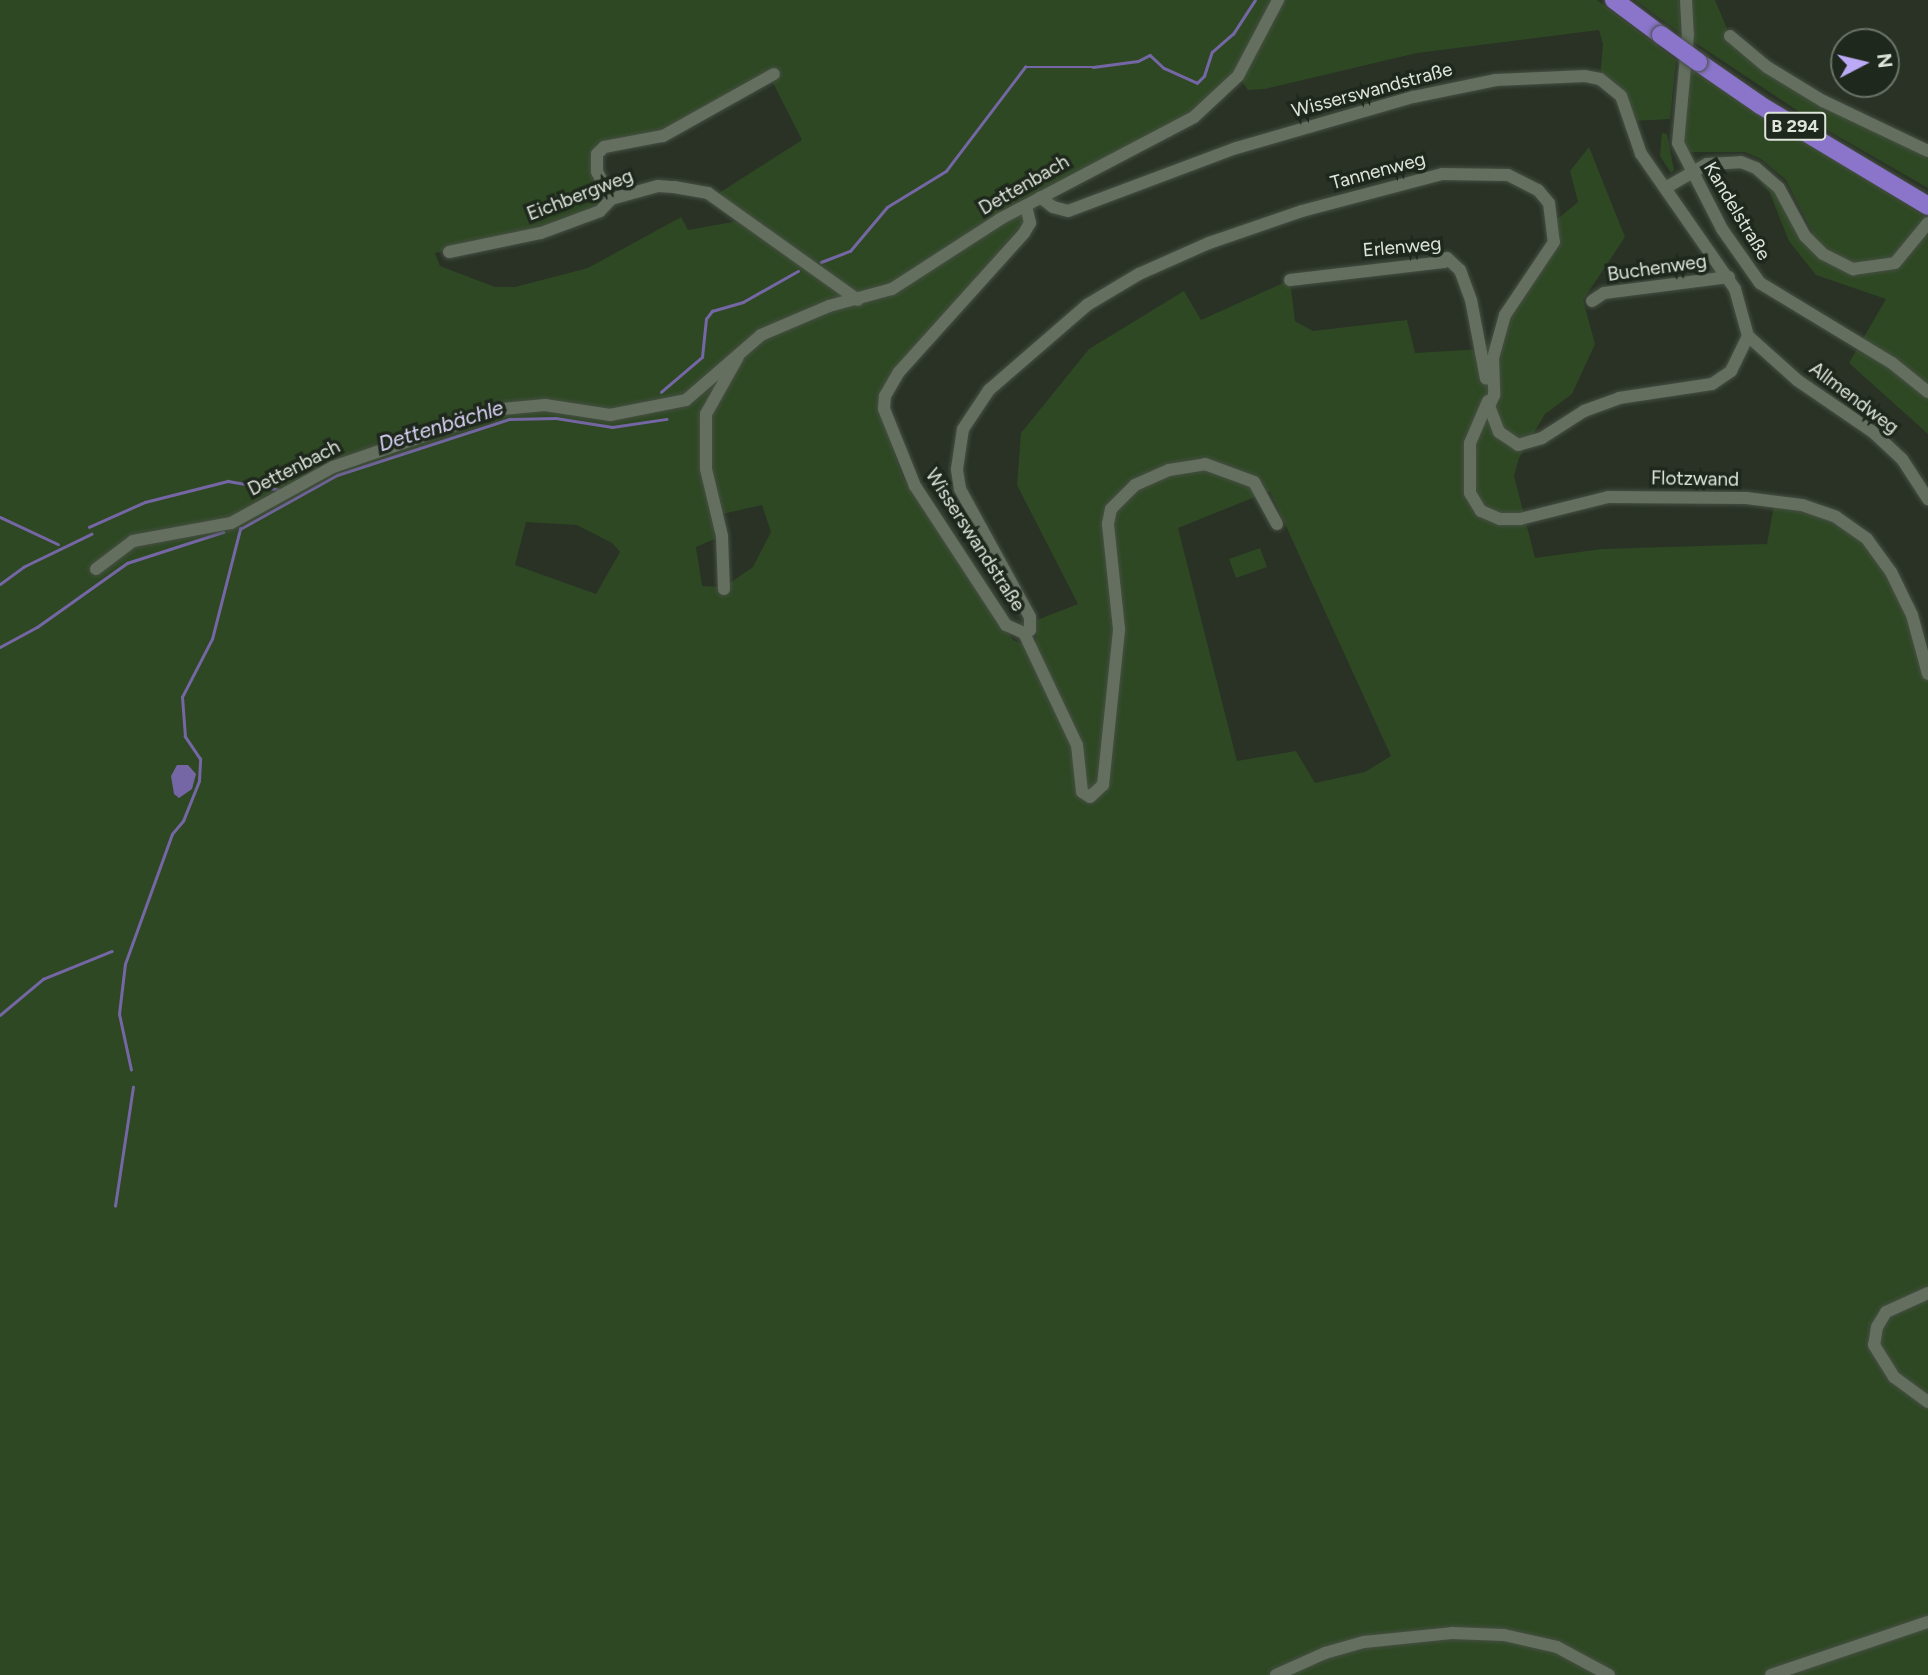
<!DOCTYPE html>
<html>
<head>
<meta charset="utf-8">
<style>
	body { margin:0 }
	#map { position:relative; width:1928px; height:1675px; overflow:hidden; background:#293225; font-family:Figtree,sans-serif }
	div>[style] { position:absolute }
	[style*='--x'] { left:calc(var(--x)*1px); top:calc(var(--y)*1px); width:calc(var(--w)*1px); rotate:calc(var(--a)*1deg) }
	.green>* { inset:0; background:#2e4823 }
	.water>* { inset:0; background:#7567a5 }
	.stream>* { height:2.5px; margin:-1.25px; padding:0 1.25px; transform-origin:1.25px; border-radius:1.25px; background:#7567a5 }
	.roads { filter:drop-shadow(0 0 2px #464f43) drop-shadow(0 0 2px #464f43) }
	.minor>* { height:12px; margin:-6px; padding:0 6px; transform-origin:6px; border-radius:6px; background:#646f60 }
	.highway>* { height:18px; margin:-9px; padding:0 9px; transform-origin:9px; border-radius:9px; background:#8a75cb }
	.bridges { filter:drop-shadow(0 0 2px #464f43) drop-shadow(0 0 2px #464f43) }
	.highway-bridge>* { height:18px; margin:-9px; padding:0 9px; transform-origin:9px; border-radius:9px; background:#8a75cb }
	span { translate:-50% -50%; white-space:nowrap; text-align:center; line-height:1.15; -webkit-text-stroke:7px #1f281c; paint-order:stroke }
	.shield-label span { padding:2px 5px; background:#1f281c; border:2px solid; border-radius:5px; -webkit-text-stroke-width:0 }
	.shield-label { font-size:18px; color:#dee4db; font-weight:700 }
	.street-label { font-size:19px; color:#dee4db }
	.water-label { font-size:21px; color:#dbd4f9; font-style:italic }
	.north { position:absolute; left:1830px; top:28px; width:70px; height:70px; box-sizing:border-box; background:#1f281c; border:2px solid #6b7368; border-radius:50%; rotate:83deg; font-size:19px; font-weight:700; line-height:28px; text-align:center; color:#dee4db }
	.north::after { content:''; display:block; margin:auto; width:24px; height:32px; background:#bbaaf6; clip-path:polygon(50% 0,100% 100%,50% 72%,0 100%) }
</style>
</head>
<body>
<div id="map">
	<div class="green">
		<i style="clip-path:polygon(evenodd,0 0,1597px 0,1676px 60px,1670px 119px,1633px 121px,1628px 108px,1600px 79px,1603px 44px,1599px 30px,1417px 53px,1265px 89px,1248px 90px,1238px 76px,1204px 105px,1126px 149px,1021px 200px,1025px 221px,887px 380px,878px 406px,903px 478px,1013px 640px,1030px 647px,1036px 641px,1037px 620px,1078px 604px,1017px 485px,1021px 433px,1089px 349px,1184px 291px,1201px 320px,1290px 280px,1295px 321px,1313px 331px,1407px 320px,1415px 353px,1482px 349px,1497px 339px,1550px 252px,1554px 222px,1578px 202px,1570px 171px,1589px 147px,1625px 237px,1583px 300px,1595px 344px,1572px 394px,1545px 414px,1519px 458px,1514px 476px,1535px 558px,1602px 549px,1767px 544px,1775px 500px,1852px 526px,1891px 572px,1928px 674px,1928px 1675px,0 1675px,0 0,770px 77px,802px 140px,716px 195px,738px 221px,688px 230px,681px 217px,588px 268px,515px 287px,495px 287px,440px 266px,435px 253px,541px 230px,601px 203px,598px 145px,668px 129px,770px 77px,0 0,1270px 491px,1391px 756px,1365px 772px,1315px 783px,1296px 751px,1237px 761px,1178px 528px,1270px 491px,0 0,762px 505px,771px 532px,753px 567px,724px 587px,702px 586px,696px 547px,722px 536px,718px 515px,762px 505px,0 0,526px 522px,577px 525px,612px 543px,620px 552px,596px 594px,515px 565px,526px 522px)"></i>
		<i style="clip-path:polygon(1635px 0,1679px 0,1681px 34px)"></i>
		<i style="clip-path:polygon(1689px 0,1715px 0,1730px 36px,1767px 68px,1928px 151px,1928px 188px,1825px 129px,1691px 40px)"></i>
		<i style="clip-path:polygon(1690px 69px,1928px 218px,1928px 434px,1849px 363px,1886px 299px,1816px 275px,1789px 241px,1769px 191px,1754px 175px,1754px 172px,1765px 179px,1805px 236px,1813px 233px,1786px 180px,1761px 159px,1745px 152px,1686px 152px,1682px 140px)"></i>
		<i style="clip-path:polygon(1662px 133px,1667px 134px,1674px 170px,1671px 173px,1660px 156px)"></i>
		<i style="clip-path:polygon(1260px 548px,1267px 567px,1236px 578px,1229px 559px)"></i>
	</div>
	<div class="water">
		<i style="clip-path:polygon(177px 765px,188px 765px,196px 774px,192px 789px,179px 798px,174px 794px,171px 776px)"></i>
	</div>
	<div class="stream">
		<i style="--x:821;--y:262;--w:31;--a:-21"></i>
		<i style="--x:850;--y:251;--w:57;--a:-49.9"></i>
		<i style="--x:887;--y:207;--w:69;--a:-31.4"></i>
		<i style="--x:946;--y:171;--w:131;--a:-52.8"></i>
		<i style="--x:1025;--y:67;--w:68;--a:0"></i>
		<i style="--x:1093;--y:67;--w:45;--a:-7.6"></i>
		<i style="--x:1138;--y:61;--w:13;--a:-27"></i>
		<i style="--x:1150;--y:55;--w:19;--a:43"></i>
		<i style="--x:1164;--y:68;--w:36;--a:24"></i>
		<i style="--x:1197;--y:83;--w:10;--a:-45"></i>
		<i style="--x:1204;--y:76;--w:25;--a:-72"></i>
		<i style="--x:1212;--y:52;--w:28;--a:-41"></i>
		<i style="--x:1233;--y:34;--w:40;--a:-57.1"></i>
		<i style="--x:661;--y:392;--w:54;--a:-40.5"></i>
		<i style="--x:702;--y:357;--w:38;--a:-84"></i>
		<i style="--x:706;--y:319;--w:10;--a:-53"></i>
		<i style="--x:712;--y:311;--w:32;--a:-16"></i>
		<i style="--x:743;--y:302;--w:63;--a:-29.4"></i>
		<i style="--x:0;--y:517;--w:64;--a:25"></i>
		<i style="--x:89;--y:527;--w:61;--a:-24.1"></i>
		<i style="--x:145;--y:502;--w:86;--a:-14.2"></i>
		<i style="--x:228;--y:481;--w:53;--a:9.8"></i>
		<i style="--x:0;--y:584;--w:29;--a:-36"></i>
		<i style="--x:23;--y:567;--w:76;--a:-25.9"></i>
		<i style="--x:0;--y:647;--w:42;--a:-28.4"></i>
		<i style="--x:37;--y:627;--w:110;--a:-35.4"></i>
		<i style="--x:127;--y:563;--w:101;--a:-17.9"></i>
		<i style="--x:0;--y:1015;--w:56;--a:-39.9"></i>
		<i style="--x:43;--y:979;--w:74;--a:-22.1"></i>
		<i style="--x:131;--y:1070;--w:57;--a:-102.1"></i>
		<i style="--x:119;--y:1014;--w:50;--a:-83.2"></i>
		<i style="--x:125;--y:964;--w:138;--a:-70.1"></i>
		<i style="--x:172;--y:834;--w:17;--a:-50"></i>
		<i style="--x:183;--y:821;--w:43;--a:-68.2"></i>
		<i style="--x:199;--y:781;--w:22;--a:-87"></i>
		<i style="--x:200;--y:759;--w:27;--a:-124"></i>
		<i style="--x:185;--y:737;--w:40;--a:-94.3"></i>
		<i style="--x:182;--y:697;--w:65;--a:-62.7"></i>
		<i style="--x:212;--y:639;--w:114;--a:-75.7"></i>
		<i style="--x:240;--y:529;--w:111;--a:-29.1"></i>
		<i style="--x:337;--y:475;--w:181;--a:-18"></i>
		<i style="--x:509;--y:419;--w:47;--a:-1.2"></i>
		<i style="--x:556;--y:418;--w:57;--a:9.1"></i>
		<i style="--x:612;--y:427;--w:55;--a:-8.4"></i>
		<i style="--x:115;--y:1206;--w:120;--a:-81.4"></i>
	</div>
	<div class="roads">
		<div class="minor">
			<i style="--x:1686;--y:0;--w:34;--a:87"></i>
			<i style="--x:1688;--y:34;--w:109;--a:95.2"></i>
			<i style="--x:1678;--y:143;--w:97;--a:62.9"></i>
			<i style="--x:1722;--y:229;--w:66;--a:54.9"></i>
			<i style="--x:1760;--y:283;--w:154;--a:31.2"></i>
			<i style="--x:1892;--y:363;--w:46;--a:38.9"></i>
			<i style="--x:1730;--y:36;--w:48;--a:40"></i>
			<i style="--x:1767;--y:67;--w:66;--a:31.3"></i>
			<i style="--x:1823;--y:101;--w:116;--a:25.5"></i>
			<i style="--x:1667;--y:187;--w:46;--a:-29.9"></i>
			<i style="--x:1707;--y:164;--w:34;--a:-3"></i>
			<i style="--x:1741;--y:162;--w:16;--a:22"></i>
			<i style="--x:1756;--y:168;--w:30;--a:41"></i>
			<i style="--x:1779;--y:188;--w:55;--a:61.6"></i>
			<i style="--x:1805;--y:236;--w:25;--a:45"></i>
			<i style="--x:1823;--y:254;--w:34;--a:27"></i>
			<i style="--x:1853;--y:269;--w:42;--a:-8.1"></i>
			<i style="--x:1895;--y:263;--w:52;--a:-50.5"></i>
			<i style="--x:611;--y:199;--w:30;--a:-117"></i>
			<i style="--x:597;--y:172;--w:18;--a:-90"></i>
			<i style="--x:597;--y:154;--w:10;--a:-45"></i>
			<i style="--x:604;--y:147;--w:60;--a:-10.6"></i>
			<i style="--x:663;--y:136;--w:127;--a:-29.2"></i>
			<i style="--x:449;--y:252;--w:94;--a:-11.7"></i>
			<i style="--x:541;--y:233;--w:63;--a:-20.4"></i>
			<i style="--x:600;--y:211;--w:16;--a:-47"></i>
			<i style="--x:611;--y:199;--w:49;--a:-15.5"></i>
			<i style="--x:658;--y:186;--w:16;--a:4"></i>
			<i style="--x:674;--y:187;--w:35;--a:10"></i>
			<i style="--x:708;--y:193;--w:184;--a:35.5"></i>
			<i style="--x:1290;--y:280;--w:155;--a:-6.7"></i>
			<i style="--x:1444;--y:262;--w:5;--a:-53"></i>
			<i style="--x:1447;--y:258;--w:18;--a:43"></i>
			<i style="--x:1460;--y:270;--w:32;--a:70"></i>
			<i style="--x:1471;--y:300;--w:80;--a:79.2"></i>
			<i style="--x:1592;--y:301;--w:14;--a:-34"></i>
			<i style="--x:1604;--y:293;--w:126;--a:-7.3"></i>
			<i style="--x:1748;--y:336;--w:66;--a:41.9"></i>
			<i style="--x:1797;--y:380;--w:92;--a:34.4"></i>
			<i style="--x:1873;--y:432;--w:40;--a:43"></i>
			<i style="--x:1902;--y:459;--w:48;--a:57"></i>
			<i style="--x:1488;--y:401;--w:46;--a:113.2"></i>
			<i style="--x:1470;--y:443;--w:50;--a:90"></i>
			<i style="--x:1470;--y:493;--w:21;--a:59"></i>
			<i style="--x:1481;--y:511;--w:21;--a:23"></i>
			<i style="--x:1500;--y:519;--w:20;--a:0"></i>
			<i style="--x:1520;--y:519;--w:91;--a:-14"></i>
			<i style="--x:1608;--y:497;--w:138;--a:0.4"></i>
			<i style="--x:1746;--y:498;--w:56;--a:7.1"></i>
			<i style="--x:1802;--y:505;--w:36;--a:19"></i>
			<i style="--x:1836;--y:517;--w:38;--a:35"></i>
			<i style="--x:1867;--y:539;--w:41;--a:54"></i>
			<i style="--x:1891;--y:572;--w:48;--a:64"></i>
			<i style="--x:1912;--y:615;--w:61;--a:74.8"></i>
			<i style="--x:96;--y:569;--w:46;--a:-37.1"></i>
			<i style="--x:133;--y:541;--w:100;--a:-10.4"></i>
			<i style="--x:231;--y:523;--w:116;--a:-28.8"></i>
			<i style="--x:333;--y:467;--w:179;--a:-18.9"></i>
			<i style="--x:502;--y:409;--w:43;--a:-5.3"></i>
			<i style="--x:545;--y:405;--w:66;--a:8.7"></i>
			<i style="--x:610;--y:415;--w:77;--a:-11.2"></i>
			<i style="--x:686;--y:400;--w:99;--a:-40.9"></i>
			<i style="--x:761;--y:335;--w:74;--a:-23.1"></i>
			<i style="--x:829;--y:306;--w:65;--a:-15.1"></i>
			<i style="--x:892;--y:289;--w:129;--a:-32.9"></i>
			<i style="--x:1000;--y:219;--w:219;--a:-27.7"></i>
			<i style="--x:1194;--y:117;--w:60;--a:-43"></i>
			<i style="--x:1238;--y:76;--w:86;--a:-62.2"></i>
			<i style="--x:724;--y:589;--w:53;--a:-92.2"></i>
			<i style="--x:722;--y:536;--w:69;--a:-103.4"></i>
			<i style="--x:706;--y:469;--w:55;--a:-90"></i>
			<i style="--x:706;--y:414;--w:65;--a:-60.7"></i>
			<i style="--x:1024;--y:633;--w:7;--a:-27"></i>
			<i style="--x:1030;--y:630;--w:13;--a:-90"></i>
			<i style="--x:1030;--y:617;--w:146;--a:-118.7"></i>
			<i style="--x:960;--y:489;--w:20;--a:-99"></i>
			<i style="--x:957;--y:469;--w:40;--a:-81.5"></i>
			<i style="--x:963;--y:429;--w:47;--a:-56.3"></i>
			<i style="--x:989;--y:390;--w:130;--a:-40.9"></i>
			<i style="--x:1087;--y:305;--w:61;--a:-30.8"></i>
			<i style="--x:1139;--y:274;--w:77;--a:-23.9"></i>
			<i style="--x:1209;--y:243;--w:98;--a:-19"></i>
			<i style="--x:1302;--y:211;--w:145;--a:-14.8"></i>
			<i style="--x:1442;--y:174;--w:66;--a:0.9"></i>
			<i style="--x:1508;--y:175;--w:34;--a:27"></i>
			<i style="--x:1538;--y:190;--w:17;--a:50"></i>
			<i style="--x:1549;--y:203;--w:39;--a:83"></i>
			<i style="--x:1554;--y:242;--w:88;--a:123.9"></i>
			<i style="--x:1505;--y:315;--w:45;--a:105.6"></i>
			<i style="--x:1493;--y:358;--w:37;--a:88"></i>
			<i style="--x:1494;--y:395;--w:12;--a:114"></i>
			<i style="--x:1489;--y:406;--w:28;--a:69"></i>
			<i style="--x:1499;--y:432;--w:23;--a:34"></i>
			<i style="--x:1518;--y:445;--w:25;--a:-16"></i>
			<i style="--x:1542;--y:438;--w:50;--a:-32.7"></i>
			<i style="--x:1584;--y:411;--w:37;--a:-20"></i>
			<i style="--x:1619;--y:398;--w:94;--a:-8.6"></i>
			<i style="--x:1712;--y:384;--w:23;--a:-34"></i>
			<i style="--x:1731;--y:371;--w:39;--a:-64"></i>
			<i style="--x:1748;--y:336;--w:49;--a:-105.5"></i>
			<i style="--x:1735;--y:289;--w:165;--a:-124.8"></i>
			<i style="--x:1641;--y:154;--w:61;--a:-109"></i>
			<i style="--x:1621;--y:96;--w:27;--a:-141"></i>
			<i style="--x:1600;--y:79;--w:15;--a:-169"></i>
			<i style="--x:1585;--y:76;--w:89;--a:177.4"></i>
			<i style="--x:1496;--y:80;--w:85;--a:168.4"></i>
			<i style="--x:1413;--y:97;--w:184;--a:163.9"></i>
			<i style="--x:1236;--y:148;--w:179;--a:159.4"></i>
			<i style="--x:1068;--y:211;--w:16;--a:-165"></i>
			<i style="--x:1053;--y:207;--w:16;--a:-142"></i>
			<i style="--x:1024;--y:633;--w:124;--a:64.7"></i>
			<i style="--x:1077;--y:745;--w:47;--a:83.9"></i>
			<i style="--x:1082;--y:792;--w:9;--a:32"></i>
			<i style="--x:1090;--y:797;--w:18;--a:-43"></i>
			<i style="--x:1103;--y:785;--w:157;--a:-84.1"></i>
			<i style="--x:1119;--y:629;--w:106;--a:-96"></i>
			<i style="--x:1108;--y:524;--w:15;--a:-79"></i>
			<i style="--x:1111;--y:509;--w:34;--a:-45"></i>
			<i style="--x:1135;--y:485;--w:37;--a:-24"></i>
			<i style="--x:1169;--y:470;--w:36;--a:-9"></i>
			<i style="--x:1205;--y:464;--w:52;--a:20.2"></i>
			<i style="--x:1254;--y:482;--w:48;--a:61.3"></i>
			<i style="--x:1024;--y:633;--w:20;--a:-156"></i>
			<i style="--x:1006;--y:625;--w:166;--a:-123.2"></i>
			<i style="--x:915;--y:486;--w:83;--a:-111.9"></i>
			<i style="--x:884;--y:409;--w:13;--a:-86"></i>
			<i style="--x:885;--y:396;--w:28;--a:-60"></i>
			<i style="--x:899;--y:372;--w:187;--a:-48"></i>
			<i style="--x:1024;--y:233;--w:12;--a:-59"></i>
			<i style="--x:1030;--y:223;--w:18;--a:-103"></i>
			<i style="--x:1928;--y:1293;--w:46;--a:155.7"></i>
			<i style="--x:1886;--y:1312;--w:17;--a:121"></i>
			<i style="--x:1877;--y:1327;--w:18;--a:99"></i>
			<i style="--x:1874;--y:1345;--w:38;--a:58"></i>
			<i style="--x:1894;--y:1377;--w:42;--a:36.3"></i>
			<i style="--x:1276;--y:1675;--w:54;--a:-24.2"></i>
			<i style="--x:1325;--y:1653;--w:41;--a:-15.8"></i>
			<i style="--x:1364;--y:1642;--w:88;--a:-5.8"></i>
			<i style="--x:1452;--y:1633;--w:52;--a:2.2"></i>
			<i style="--x:1504;--y:1635;--w:54;--a:12.8"></i>
			<i style="--x:1557;--y:1647;--w:59;--a:28.3"></i>
			<i style="--x:1771;--y:1675;--w:166;--a:-18.7"></i>
		</div>
		<div class="highway">
			<i style="--x:1614;--y:0;--w:59;--a:36.7"></i>
			<i style="--x:1698;--y:62;--w:75;--a:34.7"></i>
			<i style="--x:1760;--y:105;--w:196;--a:31"></i>
		</div>
	</div>
	<div class="bridges">
		<div class="highway-bridge">
			<i style="--x:1661;--y:35;--w:46;--a:36.1"></i>
		</div>
	</div>
	<div class="shield-label">
		<span style="left:1795px;top:126px">B 294</span>
	</div>
	<div class="street-label">
		<span style="left:1372px;top:90px;rotate:-15deg">Wisserswandstraße</span>
		<span style="left:1378px;top:171px;rotate:-15deg">Tannenweg</span>
		<span style="left:1024px;top:185px;rotate:-30deg">Dettenbach</span>
		<span style="left:580px;top:195px;rotate:-21deg">Eichbergweg</span>
		<span style="left:1737px;top:211px;rotate:59deg">Kandelstraße</span>
		<span style="left:1402px;top:247px;rotate:-5deg">Erlenweg</span>
		<span style="left:1657px;top:268px;rotate:-8deg">Buchenweg</span>
		<span style="left:1854px;top:398px;rotate:37deg">Allmendweg</span>
		<span style="left:294px;top:468px;rotate:-27deg">Dettenbach</span>
		<span style="left:1695px;top:479px;rotate:1deg">Flotzwand</span>
		<span style="left:975px;top:540px;rotate:57deg">Wisserswandstraße</span>
	</div>
	<div class="water-label">
		<span style="left:441px;top:426px;rotate:-17deg">Dettenbächle</span>
	</div>
	<div class="north">N</div>
</div>
</body>
</html>
